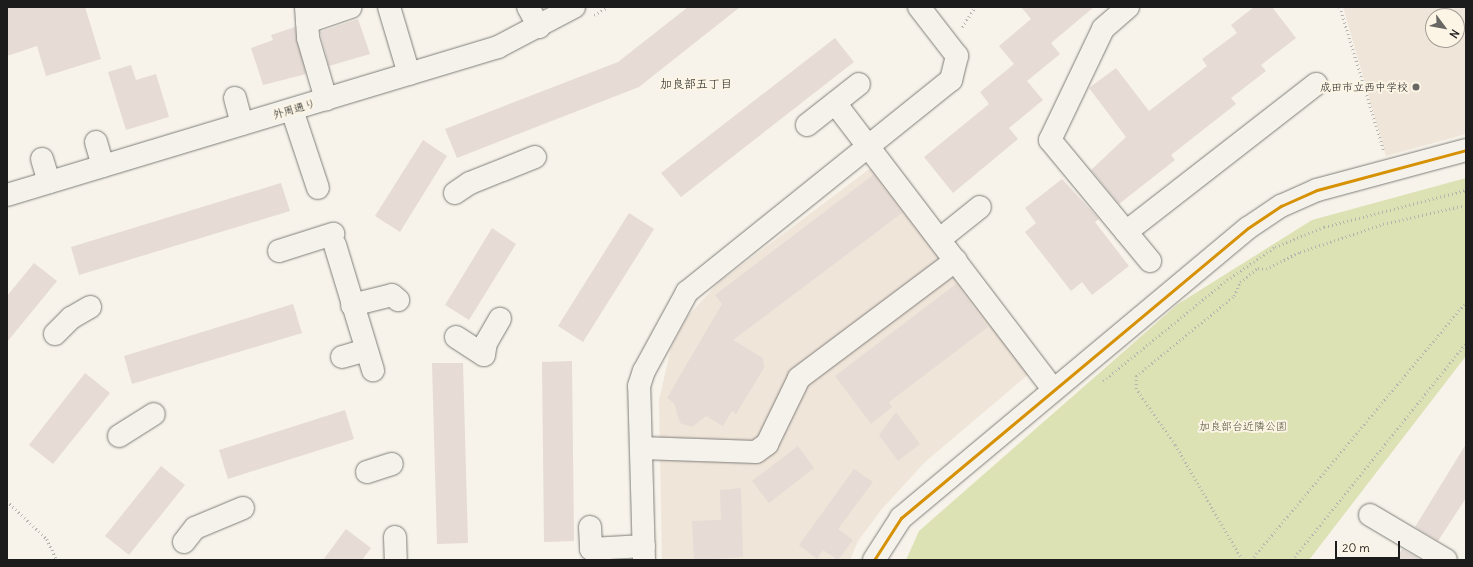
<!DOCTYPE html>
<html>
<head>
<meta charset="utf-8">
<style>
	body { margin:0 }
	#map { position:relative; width:1473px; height:567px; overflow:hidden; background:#f7f3ea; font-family:Delius,"Klee One",sans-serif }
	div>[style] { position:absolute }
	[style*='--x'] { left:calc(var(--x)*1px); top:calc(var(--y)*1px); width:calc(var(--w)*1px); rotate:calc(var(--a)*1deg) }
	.built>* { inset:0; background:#f0e5d9 }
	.green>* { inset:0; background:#dde2b4 }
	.building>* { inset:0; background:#e6dbd5 }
	.path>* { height:2.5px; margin-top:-1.25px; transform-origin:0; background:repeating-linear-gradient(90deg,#b6b4af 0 1px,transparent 0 4px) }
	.roads { filter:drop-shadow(0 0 1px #7f7d79) drop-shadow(0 0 1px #7f7d79) }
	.minor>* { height:22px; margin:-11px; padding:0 11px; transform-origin:11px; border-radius:11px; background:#f5f2ec }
	.bus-1>* { height:3px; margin:-1.5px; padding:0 1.5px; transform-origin:1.5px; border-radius:1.5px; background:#d69104 }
	.dots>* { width:11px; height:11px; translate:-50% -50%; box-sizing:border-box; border:2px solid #fcf5e5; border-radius:50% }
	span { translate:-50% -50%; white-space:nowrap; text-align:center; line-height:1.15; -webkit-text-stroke:4px #fcf5e5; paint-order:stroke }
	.poi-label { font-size:11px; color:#1c1c1c }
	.right { translate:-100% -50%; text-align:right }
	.street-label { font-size:11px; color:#1c1c1c }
	.park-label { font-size:11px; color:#50533c }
	.neighbourhood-label { font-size:12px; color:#1c1c1c }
	.frame { position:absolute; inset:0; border:8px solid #1c1c1c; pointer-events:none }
	.north { position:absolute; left:1425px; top:8px; width:40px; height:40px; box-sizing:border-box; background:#fcf5e5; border:1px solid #a29e95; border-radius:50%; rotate:122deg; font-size:11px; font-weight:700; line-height:16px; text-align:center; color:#1c1c1c }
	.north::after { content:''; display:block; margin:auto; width:14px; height:18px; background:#696764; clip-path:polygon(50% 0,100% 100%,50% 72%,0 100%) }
	.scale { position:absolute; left:1335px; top:541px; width:65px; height:18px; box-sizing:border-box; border:2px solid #1c1c1c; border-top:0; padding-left:5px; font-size:12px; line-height:14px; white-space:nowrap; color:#1c1c1c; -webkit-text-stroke:3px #fcf5e5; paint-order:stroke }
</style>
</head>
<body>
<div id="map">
	<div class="built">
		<i style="clip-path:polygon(evenodd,1343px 7px,1466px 7px,1466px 134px,1386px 156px,1343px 7px,1433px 16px,1457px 16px,1457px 40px,1433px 40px,1433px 16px)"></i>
		<i style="clip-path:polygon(872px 167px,1030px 373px,925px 462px,882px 509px,858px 541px,850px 560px,662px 560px,659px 400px,671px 348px,687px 317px,719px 282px)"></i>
	</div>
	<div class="green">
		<i style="clip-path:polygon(1466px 178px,1466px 356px,1309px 560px,906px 560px,919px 531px,1178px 304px,1312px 220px)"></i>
	</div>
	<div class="building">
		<i style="clip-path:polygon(7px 7px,85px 7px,101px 59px,46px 76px,37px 46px,7px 56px)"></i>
		<i style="clip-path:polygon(688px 7px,740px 7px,639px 87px,457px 158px,445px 129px,618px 62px)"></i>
		<i style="clip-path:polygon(1021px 7px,1094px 7px,1051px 43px,1060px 54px,1027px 81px,1043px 100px,1009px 128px,1018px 139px,953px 193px,924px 157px,989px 104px,980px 92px,1014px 64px,999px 46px,1031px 19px)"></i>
		<i style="clip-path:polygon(1254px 7px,1272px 7px,1296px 38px,1261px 65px,1266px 71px,1231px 98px,1236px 104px,1171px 155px,1175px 160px,1119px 204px,1091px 170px,1126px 137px,1089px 88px,1116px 68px,1149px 111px,1207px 66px,1202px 59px,1237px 33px,1231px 25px)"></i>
		<i style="clip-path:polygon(358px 19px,370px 54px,329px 66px,320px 32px)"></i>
		<i style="clip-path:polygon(295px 27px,306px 74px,263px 85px,251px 48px,273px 40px,271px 35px)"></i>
		<i style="clip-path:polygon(835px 38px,854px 62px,681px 197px,661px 173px)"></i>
		<i style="clip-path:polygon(131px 65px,136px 80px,156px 74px,169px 117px,126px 130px,108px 72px)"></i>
		<i style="clip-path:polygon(423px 140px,447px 156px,400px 232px,375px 216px)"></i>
		<i style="clip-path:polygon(873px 175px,902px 213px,733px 340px,763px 358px,764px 368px,736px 414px,732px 411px,723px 426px,706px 416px,692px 427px,680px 423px,674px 403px,667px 398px,722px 304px,715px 295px)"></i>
		<i style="clip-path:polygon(1062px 179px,1099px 219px,1095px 222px,1129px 266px,1092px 295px,1082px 282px,1071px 291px,1025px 232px,1036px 223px,1025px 208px)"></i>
		<i style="clip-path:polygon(281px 183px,290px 211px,79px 275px,71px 247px)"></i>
		<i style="clip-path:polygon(629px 213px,654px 229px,583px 342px,558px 326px)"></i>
		<i style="clip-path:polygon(492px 228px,516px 244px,469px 320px,445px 305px)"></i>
		<i style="clip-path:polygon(34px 263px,57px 281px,7px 342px,7px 296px)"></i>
		<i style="clip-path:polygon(956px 284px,988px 327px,889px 402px,892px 407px,871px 424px,835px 376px)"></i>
		<i style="clip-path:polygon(293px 304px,302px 333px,132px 384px,124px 356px)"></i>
		<i style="clip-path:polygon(572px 361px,574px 541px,544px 542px,542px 362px)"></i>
		<i style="clip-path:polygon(432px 363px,463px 363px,468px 543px,437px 544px)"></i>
		<i style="clip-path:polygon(85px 373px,110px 393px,53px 464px,29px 445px)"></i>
		<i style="clip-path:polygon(345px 410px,354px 439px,228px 479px,219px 450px)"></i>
		<i style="clip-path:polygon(896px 412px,920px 444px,898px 461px,879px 435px)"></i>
		<i style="clip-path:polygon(1466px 444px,1466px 498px,1438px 541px,1415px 527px)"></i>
		<i style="clip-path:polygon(798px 446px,814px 468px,769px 503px,752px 481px)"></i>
		<i style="clip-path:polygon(161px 466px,185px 485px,129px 555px,105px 536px)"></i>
		<i style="clip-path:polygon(854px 469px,873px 482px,838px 529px,853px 540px,838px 560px,823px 550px,817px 559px,799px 545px)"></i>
		<i style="clip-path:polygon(741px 488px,743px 557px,694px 560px,692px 521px,721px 520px,720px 490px)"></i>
		<i style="clip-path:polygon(346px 529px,371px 548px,362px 560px,323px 560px)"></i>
		<i style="clip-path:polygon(1402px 549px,1421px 560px,1395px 560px)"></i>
	</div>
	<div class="path">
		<i style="--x:1340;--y:7;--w:151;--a:73"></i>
		<i style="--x:594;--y:15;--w:16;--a:-30"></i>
		<i style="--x:962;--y:27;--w:24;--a:-57"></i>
		<i style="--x:1103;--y:381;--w:160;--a:-39.2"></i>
		<i style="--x:1227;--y:280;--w:58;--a:-34.5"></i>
		<i style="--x:1275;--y:247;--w:53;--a:-22.2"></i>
		<i style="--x:1324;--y:227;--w:147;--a:-14.6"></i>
		<i style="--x:7;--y:501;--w:55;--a:43.5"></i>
		<i style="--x:47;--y:539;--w:23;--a:65"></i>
		<i style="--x:1242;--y:560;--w:133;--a:-120.2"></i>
		<i style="--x:1175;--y:445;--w:68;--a:-124.9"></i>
		<i style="--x:1136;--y:389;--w:13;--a:-90"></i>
		<i style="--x:1136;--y:376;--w:127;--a:-39.2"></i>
		<i style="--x:1234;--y:296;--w:15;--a:-67"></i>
		<i style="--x:1240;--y:282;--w:23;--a:-38"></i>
		<i style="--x:1258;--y:268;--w:8;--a:7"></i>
		<i style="--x:1266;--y:269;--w:38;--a:-27"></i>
		<i style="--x:1300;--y:252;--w:88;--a:-18.6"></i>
		<i style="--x:1383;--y:224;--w:85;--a:-12.9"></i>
		<i style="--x:1251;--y:560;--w:336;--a:-50.2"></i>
		<i style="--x:1292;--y:560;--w:278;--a:-51.3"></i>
	</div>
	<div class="roads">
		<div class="minor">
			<i style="--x:306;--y:7;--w:31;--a:86"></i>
			<i style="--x:308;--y:38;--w:64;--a:73.6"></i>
			<i style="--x:389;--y:7;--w:70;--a:73.4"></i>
			<i style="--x:528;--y:7;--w:23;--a:61"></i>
			<i style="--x:1128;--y:7;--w:33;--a:139"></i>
			<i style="--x:1103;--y:29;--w:123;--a:115.5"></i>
			<i style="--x:1050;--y:140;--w:157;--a:50.4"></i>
			<i style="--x:307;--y:22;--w:46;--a:-18.8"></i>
			<i style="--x:235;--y:98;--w:27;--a:75"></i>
			<i style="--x:835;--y:103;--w:360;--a:52.7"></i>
			<i style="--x:292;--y:110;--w:82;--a:71.6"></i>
			<i style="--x:807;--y:125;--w:66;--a:-38.3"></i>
			<i style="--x:96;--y:142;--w:25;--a:74"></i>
			<i style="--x:42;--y:159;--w:24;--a:73"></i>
			<i style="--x:455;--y:193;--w:18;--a:-34"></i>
			<i style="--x:470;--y:183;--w:70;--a:-21.8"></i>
			<i style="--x:7;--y:195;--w:513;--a:-16.77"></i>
			<i style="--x:498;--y:47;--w:86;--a:-27.8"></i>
			<i style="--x:1126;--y:232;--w:241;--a:-37.9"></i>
			<i style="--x:940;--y:239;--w:51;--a:-38.7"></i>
			<i style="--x:335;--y:245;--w:131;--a:73.1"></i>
			<i style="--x:279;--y:251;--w:57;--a:-17.5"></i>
			<i style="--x:352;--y:305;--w:41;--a:-14"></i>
			<i style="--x:392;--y:295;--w:8;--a:40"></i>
			<i style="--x:55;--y:334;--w:23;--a:-45"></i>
			<i style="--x:71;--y:318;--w:22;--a:-30"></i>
			<i style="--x:456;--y:337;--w:33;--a:33"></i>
			<i style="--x:484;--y:355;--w:12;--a:-81"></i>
			<i style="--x:486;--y:343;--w:28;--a:-60"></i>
			<i style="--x:342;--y:357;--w:25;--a:-16"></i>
			<i style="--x:119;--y:436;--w:41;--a:-32.2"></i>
			<i style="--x:641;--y:448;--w:115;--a:2"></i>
			<i style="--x:756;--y:452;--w:14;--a:-36"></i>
			<i style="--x:767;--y:444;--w:73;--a:-64.1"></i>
			<i style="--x:799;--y:378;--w:196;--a:-36.9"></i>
			<i style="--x:367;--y:472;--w:26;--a:-18"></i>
			<i style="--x:1370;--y:515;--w:88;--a:30.6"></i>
			<i style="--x:590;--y:527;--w:22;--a:87"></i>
			<i style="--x:591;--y:549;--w:53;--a:-3.2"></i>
			<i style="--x:395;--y:537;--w:23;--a:88"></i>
			<i style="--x:184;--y:542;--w:18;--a:-52"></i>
			<i style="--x:195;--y:528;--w:52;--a:-22.6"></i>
			<i style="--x:644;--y:560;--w:174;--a:-91.6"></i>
			<i style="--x:639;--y:386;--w:16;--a:-72"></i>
			<i style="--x:644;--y:371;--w:90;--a:-61.4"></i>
			<i style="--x:687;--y:292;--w:339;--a:-38.8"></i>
			<i style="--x:951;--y:80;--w:25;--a:-76"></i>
			<i style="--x:957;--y:56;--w:62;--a:-127.8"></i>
			<i style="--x:874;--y:560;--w:50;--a:-57.3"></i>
			<i style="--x:901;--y:518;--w:452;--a:-39.9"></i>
			<i style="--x:1248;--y:228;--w:40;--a:-34"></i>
			<i style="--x:1281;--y:206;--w:39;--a:-24"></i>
			<i style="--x:1317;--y:190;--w:154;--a:-15"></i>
		</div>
	</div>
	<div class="bus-1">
		<i style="--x:874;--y:560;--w:50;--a:-57.3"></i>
		<i style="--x:901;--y:518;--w:452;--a:-39.9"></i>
		<i style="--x:1248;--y:228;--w:40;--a:-34"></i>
		<i style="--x:1281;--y:206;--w:39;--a:-24"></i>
		<i style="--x:1317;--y:190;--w:154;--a:-15"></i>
	</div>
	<div class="dots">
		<i style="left:1416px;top:87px;background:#696764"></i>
	</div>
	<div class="poi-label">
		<span class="right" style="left:1408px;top:87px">成田市立西中学校</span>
	</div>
	<div class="street-label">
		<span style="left:294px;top:109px;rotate:-17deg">外周通り</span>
	</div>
	<div class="park-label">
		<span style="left:1243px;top:426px">加良部台近隣公園</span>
	</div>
	<div class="neighbourhood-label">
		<span style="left:696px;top:84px">加良部五丁目</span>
	</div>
	<div class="frame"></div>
	<div class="north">N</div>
	<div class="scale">20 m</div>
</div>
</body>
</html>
